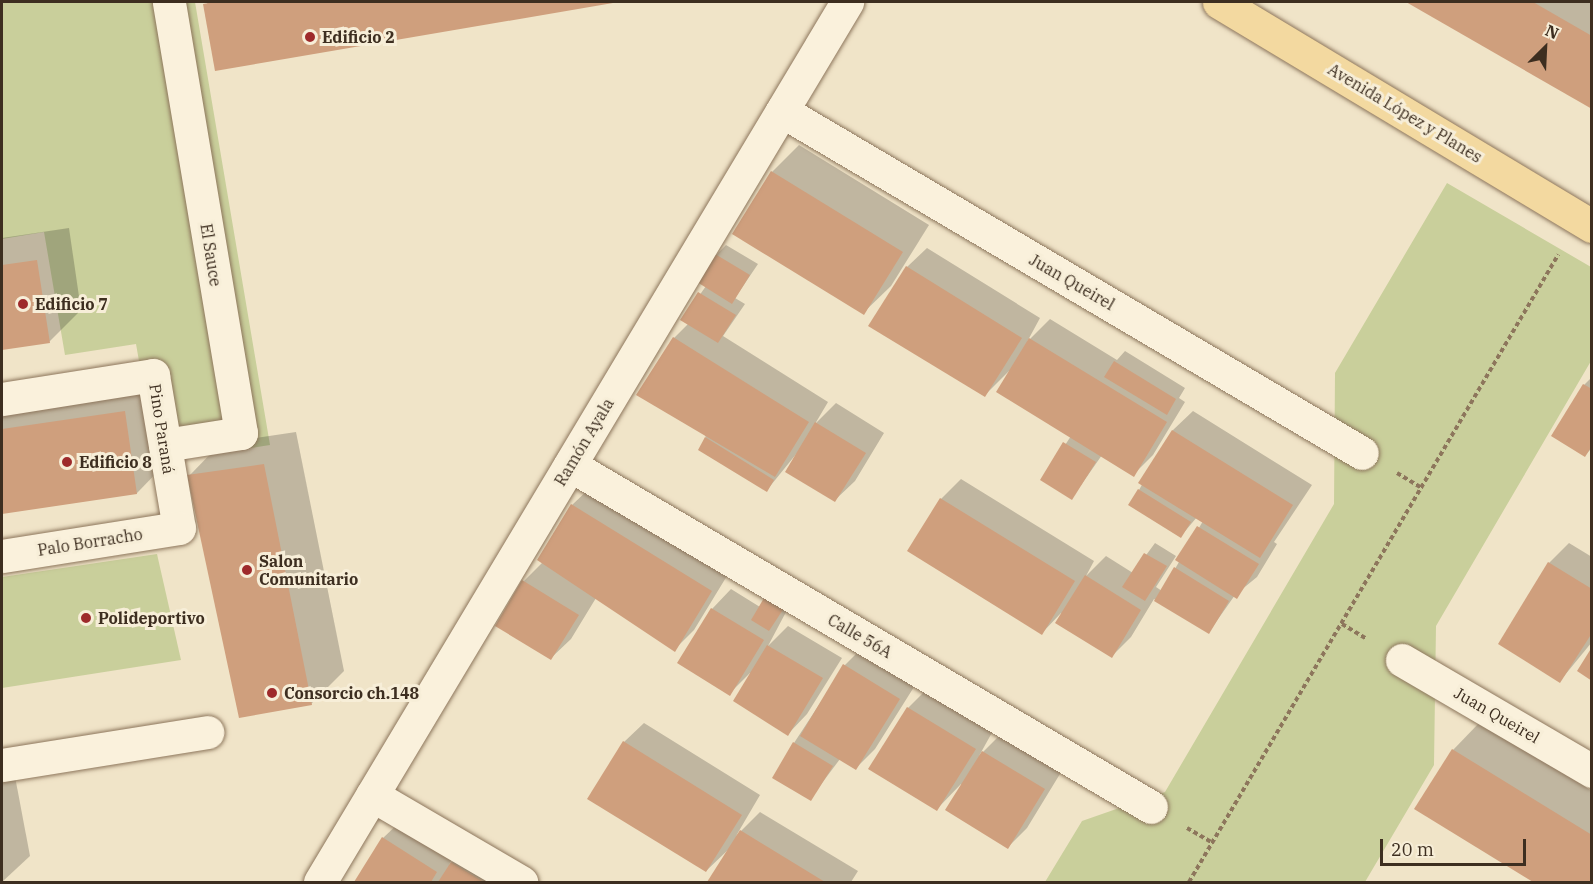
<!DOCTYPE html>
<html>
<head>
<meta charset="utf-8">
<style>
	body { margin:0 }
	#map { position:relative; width:1593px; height:884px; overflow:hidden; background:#f0e4c8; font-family:"IBM Plex Serif",serif }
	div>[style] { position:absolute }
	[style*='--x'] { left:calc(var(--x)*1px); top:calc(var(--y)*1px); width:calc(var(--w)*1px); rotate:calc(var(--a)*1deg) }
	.green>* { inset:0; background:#c9cf9b }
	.shadow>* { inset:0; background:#0003 }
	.building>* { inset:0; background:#cf9f7d }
	.path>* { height:4px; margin-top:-2px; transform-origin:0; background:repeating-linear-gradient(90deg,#8d765c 0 4.5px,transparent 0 7.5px) }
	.roads { filter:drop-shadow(0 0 2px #8d765c) drop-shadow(0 0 2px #8d765c) }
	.pedestrian>* { height:33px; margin:-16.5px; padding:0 16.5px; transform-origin:16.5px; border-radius:16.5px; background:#faf1dc }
	.minor>* { height:33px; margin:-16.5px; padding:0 16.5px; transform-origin:16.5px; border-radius:16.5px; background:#faf1dc }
	.primary>* { height:33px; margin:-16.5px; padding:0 16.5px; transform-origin:16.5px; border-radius:16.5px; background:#f3d9a0 }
	.dots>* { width:16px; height:16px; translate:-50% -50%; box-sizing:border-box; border:3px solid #f7eed8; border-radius:50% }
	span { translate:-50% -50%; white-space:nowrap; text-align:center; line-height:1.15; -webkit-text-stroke:6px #f7eed8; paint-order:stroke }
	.poi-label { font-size:16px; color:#3d2e20; font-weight:700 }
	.left { translate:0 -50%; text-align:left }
	.street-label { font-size:16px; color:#3d2e20 }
	.frame { position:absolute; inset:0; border:3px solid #3d2e20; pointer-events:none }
	.north { position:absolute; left:1515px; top:18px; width:60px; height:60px; -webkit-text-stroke:4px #f7eed8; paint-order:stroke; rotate:24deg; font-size:16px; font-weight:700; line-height:24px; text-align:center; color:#3d2e20 }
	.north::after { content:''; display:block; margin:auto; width:21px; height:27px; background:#3d2e20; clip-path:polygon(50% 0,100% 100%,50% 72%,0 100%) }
	.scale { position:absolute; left:1380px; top:839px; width:146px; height:27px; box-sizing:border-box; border:3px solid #3d2e20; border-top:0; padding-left:8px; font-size:18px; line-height:21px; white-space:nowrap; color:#3d2e20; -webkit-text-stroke:4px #f7eed8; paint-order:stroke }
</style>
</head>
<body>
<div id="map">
	<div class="green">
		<i style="clip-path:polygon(2px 2px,195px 2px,270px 445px,157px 463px,136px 344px,65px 355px,44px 232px,2px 239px)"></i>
		<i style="clip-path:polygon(1447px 183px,1591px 267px,1591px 361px,1436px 626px,1434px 765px,1365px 882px,1045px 882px,1082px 821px,1165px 792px,1334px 504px,1335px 373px)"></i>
		<i style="clip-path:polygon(157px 554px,181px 660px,2px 688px,2px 577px)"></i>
	</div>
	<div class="shadow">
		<i style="clip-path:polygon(207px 2px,611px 2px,216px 69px)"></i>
		<i style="clip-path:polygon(1409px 2px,1592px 2px,1592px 107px)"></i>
		<i style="clip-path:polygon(799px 145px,929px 225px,891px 286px,863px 313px,772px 172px)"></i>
		<i style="clip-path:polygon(69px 228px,81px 310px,49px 342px,2px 349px,2px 238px)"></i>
		<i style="clip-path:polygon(726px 245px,758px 264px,735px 298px,745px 304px,723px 336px,828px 402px,815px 424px,836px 403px,884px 433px,855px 481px,835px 500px,797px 453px,767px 490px,706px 438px,674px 338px,688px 324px,682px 320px,706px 286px,716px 255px)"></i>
		<i style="clip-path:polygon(927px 248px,1040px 318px,1027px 342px,1050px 319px,1117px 360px,1125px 351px,1185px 388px,1179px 398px,1185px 402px,1153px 455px,1133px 475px,1102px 455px,1072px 498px,1042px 480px,1071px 436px,1009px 371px,985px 395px,907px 267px)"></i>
		<i style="clip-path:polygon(1592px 377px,1592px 448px,1584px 456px,1584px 385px)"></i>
		<i style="clip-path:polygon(157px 380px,169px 460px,137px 493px,2px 512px,2px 402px)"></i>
		<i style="clip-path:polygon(1193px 411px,1312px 485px,1274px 542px,1277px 544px,1257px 577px,1235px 595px,1209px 632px,1154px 599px,1131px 637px,1112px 656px,1061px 613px,1042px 633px,941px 499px,961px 479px,1094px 561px,1086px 576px,1106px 556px,1133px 573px,1155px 543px,1176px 556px,1156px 587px,1162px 591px,1203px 521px,1197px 517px,1181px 536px,1139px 490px,1173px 430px)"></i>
		<i style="clip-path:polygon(296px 432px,344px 671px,311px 704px,189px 476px,221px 443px)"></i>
		<i style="clip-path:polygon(592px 486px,730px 571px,694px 630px,674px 650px,596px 598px,571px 639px,551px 658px,524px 581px,543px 562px,572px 505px)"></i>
		<i style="clip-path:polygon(1569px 543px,1592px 557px,1592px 642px,1560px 681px,1500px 644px,1549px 563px)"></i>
		<i style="clip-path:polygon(731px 589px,760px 607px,795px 595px,768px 646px,788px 626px,842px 658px,807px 714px,788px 734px,750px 673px,729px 694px,712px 609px)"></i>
		<i style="clip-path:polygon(864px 646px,919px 679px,875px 749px,856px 768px,840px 759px,810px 799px,794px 743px,845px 665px)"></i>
		<i style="clip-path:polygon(928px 688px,994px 729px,979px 756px,1003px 732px,1063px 769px,1027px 828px,1008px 847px,961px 784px,937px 809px,870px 768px,908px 708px)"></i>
		<i style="clip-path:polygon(1480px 722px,1592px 791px,1592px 882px,1536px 882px,1416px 809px,1453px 750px)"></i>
		<i style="clip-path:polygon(644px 723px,760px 795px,736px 836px,760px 812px,858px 871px,851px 882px,709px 882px,731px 847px,706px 871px,624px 742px)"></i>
		<i style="clip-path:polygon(13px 766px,30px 856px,2px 882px,2px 768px)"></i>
		<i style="clip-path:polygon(403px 819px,456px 852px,449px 865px,471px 843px,536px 882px,356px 882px,383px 838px)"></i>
	</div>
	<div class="building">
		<i style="clip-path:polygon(215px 2px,613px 2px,613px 3px,215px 71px,203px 4px)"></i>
		<i style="clip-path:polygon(1406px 2px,1533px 2px,1592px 36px,1592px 109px)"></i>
		<i style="clip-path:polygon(771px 171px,903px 252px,864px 315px,732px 234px)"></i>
		<i style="clip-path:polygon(715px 254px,750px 275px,732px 304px,697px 282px)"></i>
		<i style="clip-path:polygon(37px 260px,50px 343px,2px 350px,2px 265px)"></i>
		<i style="clip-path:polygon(906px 266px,1022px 338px,985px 397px,868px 326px)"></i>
		<i style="clip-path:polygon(698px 292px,736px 315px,718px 343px,680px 320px)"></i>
		<i style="clip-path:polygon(673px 337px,809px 422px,775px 477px,636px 395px)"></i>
		<i style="clip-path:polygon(1029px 338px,1167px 422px,1134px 477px,996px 392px)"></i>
		<i style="clip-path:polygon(1114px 361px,1176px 399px,1167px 415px,1104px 377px)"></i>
		<i style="clip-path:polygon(1583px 384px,1592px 389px,1592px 446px,1585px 457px,1551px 436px)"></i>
		<i style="clip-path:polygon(125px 411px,137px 494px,2px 514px,2px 429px)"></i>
		<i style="clip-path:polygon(815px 422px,866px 453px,835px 502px,785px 472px)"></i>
		<i style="clip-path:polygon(1172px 430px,1293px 505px,1260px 558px,1138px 483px)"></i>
		<i style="clip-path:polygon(705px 437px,774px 480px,767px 492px,698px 450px)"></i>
		<i style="clip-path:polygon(1063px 442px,1096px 462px,1072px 500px,1040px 480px)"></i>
		<i style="clip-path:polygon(264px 464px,312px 705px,239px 718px,187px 475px)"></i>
		<i style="clip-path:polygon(1138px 489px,1191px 522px,1181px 538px,1128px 505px)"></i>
		<i style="clip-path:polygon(940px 498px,1075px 581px,1042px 635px,907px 551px)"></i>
		<i style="clip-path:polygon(571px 504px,712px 591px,675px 652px,537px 560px)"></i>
		<i style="clip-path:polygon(1197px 526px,1259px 564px,1237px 599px,1175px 560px)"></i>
		<i style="clip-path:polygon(1144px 553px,1167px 566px,1145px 601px,1122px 587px)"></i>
		<i style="clip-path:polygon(1548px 562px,1592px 589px,1592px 633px,1560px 683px,1498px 644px)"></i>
		<i style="clip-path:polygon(1174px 567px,1229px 601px,1209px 634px,1154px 601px)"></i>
		<i style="clip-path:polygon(1085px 575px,1141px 610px,1112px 658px,1055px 623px)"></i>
		<i style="clip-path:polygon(522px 580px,579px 615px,551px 660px,495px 626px)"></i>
		<i style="clip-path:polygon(767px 593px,786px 605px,769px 631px,751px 620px)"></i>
		<i style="clip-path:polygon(711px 608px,764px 640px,730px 696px,677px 663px)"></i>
		<i style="clip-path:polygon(767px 645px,823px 678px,788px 736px,733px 701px)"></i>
		<i style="clip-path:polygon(1592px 647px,1592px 681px,1577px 671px)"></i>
		<i style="clip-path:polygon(843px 664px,900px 699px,856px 770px,800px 736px)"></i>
		<i style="clip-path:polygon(907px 707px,976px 749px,937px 811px,868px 769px)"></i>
		<i style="clip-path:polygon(623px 741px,742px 815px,706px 872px,587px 799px)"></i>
		<i style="clip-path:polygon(793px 742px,833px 766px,811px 801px,772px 778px)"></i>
		<i style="clip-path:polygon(1452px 749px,1592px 835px,1592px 882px,1533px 882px,1414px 809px)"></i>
		<i style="clip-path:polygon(982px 751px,1045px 789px,1008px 849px,945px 810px)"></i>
		<i style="clip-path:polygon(740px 830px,825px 882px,707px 882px)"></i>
		<i style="clip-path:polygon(382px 837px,437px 872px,431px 882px,354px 882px)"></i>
		<i style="clip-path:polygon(451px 862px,484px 882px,438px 882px)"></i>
	</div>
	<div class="path">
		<i style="--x:1397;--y:473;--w:29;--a:31"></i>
		<i style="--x:1342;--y:624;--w:29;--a:31"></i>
		<i style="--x:1187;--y:828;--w:30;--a:30"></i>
		<i style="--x:1189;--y:882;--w:728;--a:-59.52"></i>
	</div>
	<div class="roads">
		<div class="pedestrian">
			<i style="--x:2;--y:399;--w:153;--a:-9"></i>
			<i style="--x:153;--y:375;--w:155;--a:80.4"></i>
			<i style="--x:179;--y:528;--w:179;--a:171"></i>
			<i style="--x:165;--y:445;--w:77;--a:-9"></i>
			<i style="--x:241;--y:433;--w:437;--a:-99.5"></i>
			<i style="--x:2;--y:765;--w:208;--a:-9.1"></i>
		</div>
		<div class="minor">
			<i style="--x:782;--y:111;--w:673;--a:30.53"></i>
			<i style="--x:570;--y:465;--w:674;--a:30.48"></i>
			<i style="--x:1402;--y:660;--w:220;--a:30.3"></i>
			<i style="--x:372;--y:795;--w:173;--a:30.3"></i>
			<i style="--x:320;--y:882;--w:1026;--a:-59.08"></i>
		</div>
		<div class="primary">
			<i style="--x:1219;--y:2;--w:435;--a:31"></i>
		</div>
	</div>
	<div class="dots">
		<i style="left:310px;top:37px;background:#9e2a2b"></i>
		<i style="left:23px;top:304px;background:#9e2a2b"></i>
		<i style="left:67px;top:462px;background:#9e2a2b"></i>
		<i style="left:247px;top:570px;background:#9e2a2b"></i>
		<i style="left:86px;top:618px;background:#9e2a2b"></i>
		<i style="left:272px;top:693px;background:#9e2a2b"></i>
	</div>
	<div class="poi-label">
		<span class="left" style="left:322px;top:37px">Edificio 2</span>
		<span class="left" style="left:35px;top:304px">Edificio 7</span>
		<span class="left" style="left:79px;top:462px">Edificio 8</span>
		<span class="left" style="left:259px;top:570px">Salon<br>Comunitario</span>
		<span class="left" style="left:98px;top:618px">Polideportivo</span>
		<span class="left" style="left:284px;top:693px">Consorcio ch.148</span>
	</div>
	<div class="street-label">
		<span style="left:1405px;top:113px;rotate:31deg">Avenida López y Planes</span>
		<span style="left:211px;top:255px;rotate:81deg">El Sauce</span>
		<span style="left:1072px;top:282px;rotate:30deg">Juan Queirel</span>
		<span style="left:162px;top:429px;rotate:81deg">Pino Paraná</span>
		<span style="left:584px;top:442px;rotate:-59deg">Ramón Ayala</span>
		<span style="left:90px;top:542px;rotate:-9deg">Palo Borracho</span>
		<span style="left:860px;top:636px;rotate:30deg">Calle 56A</span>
		<span style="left:1497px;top:715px;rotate:30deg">Juan Queirel</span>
	</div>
	<div class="frame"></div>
	<div class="north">N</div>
	<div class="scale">20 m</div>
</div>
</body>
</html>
